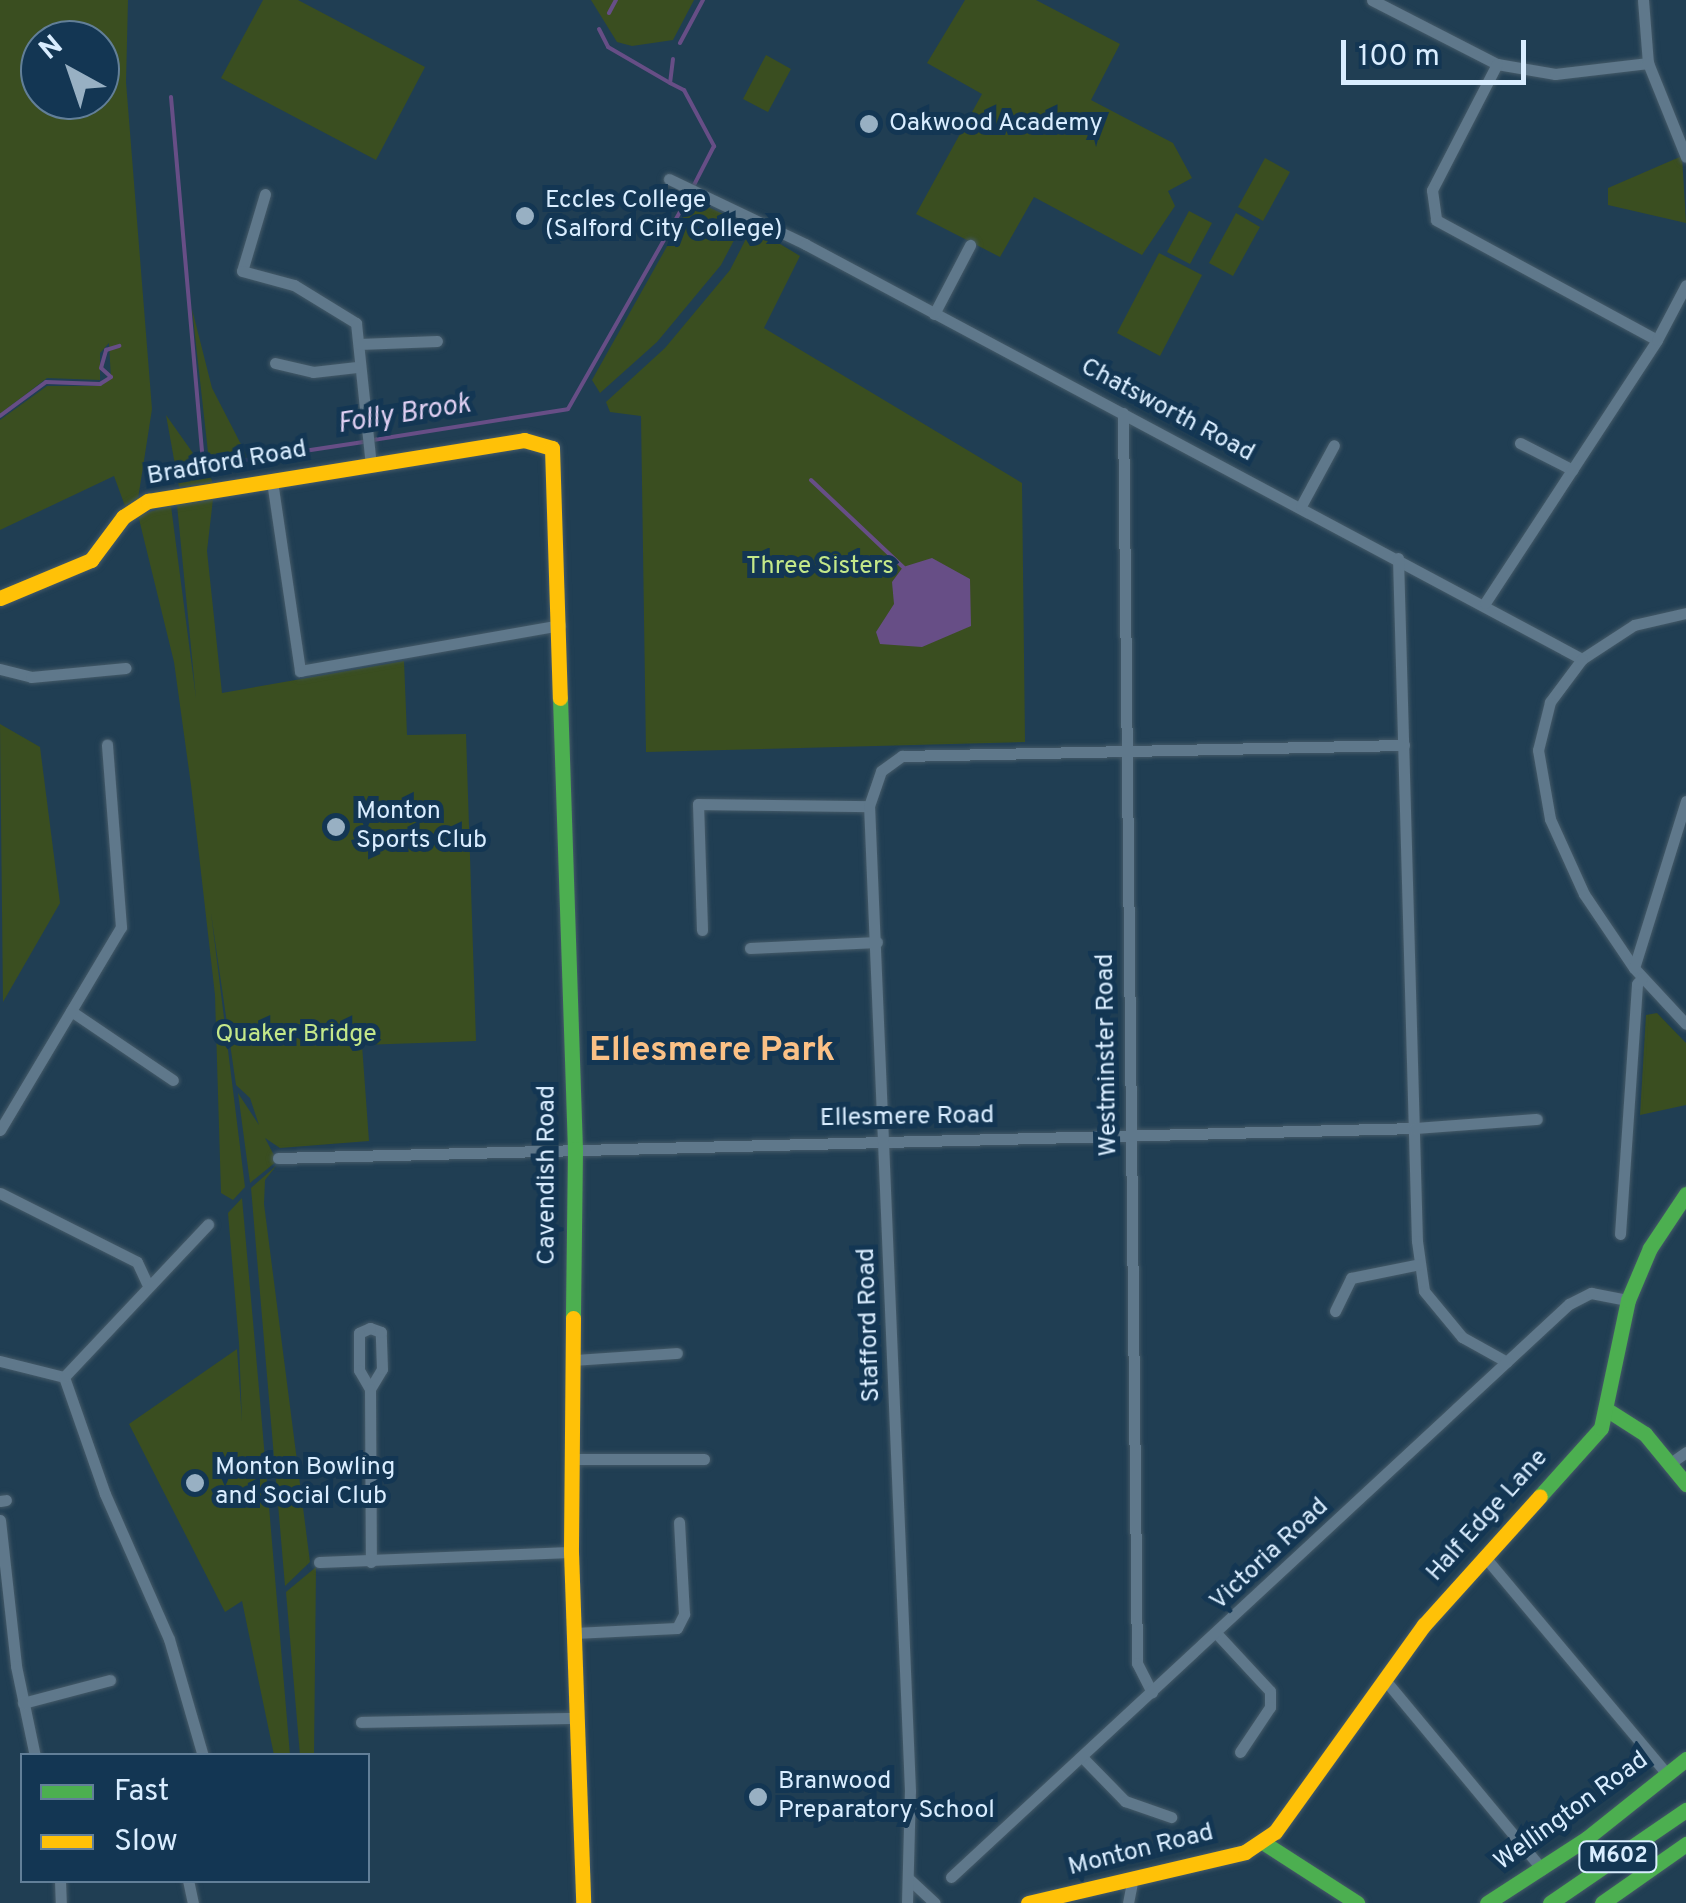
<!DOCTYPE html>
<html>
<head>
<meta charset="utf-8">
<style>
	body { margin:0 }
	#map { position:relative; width:1686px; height:1903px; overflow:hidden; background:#203e53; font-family:Overpass,sans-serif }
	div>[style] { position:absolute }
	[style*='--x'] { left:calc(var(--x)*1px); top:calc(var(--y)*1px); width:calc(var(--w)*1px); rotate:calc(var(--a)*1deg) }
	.green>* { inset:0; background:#3a4e20 }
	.water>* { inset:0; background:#674e86 }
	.stream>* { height:4px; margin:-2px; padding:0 2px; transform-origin:2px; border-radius:2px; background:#674e86 }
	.roads { filter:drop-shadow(0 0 2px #455a68) drop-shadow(0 0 2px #455a68) }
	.street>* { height:11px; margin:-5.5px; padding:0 5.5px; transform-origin:5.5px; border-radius:5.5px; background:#5f788b }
	.fast>* { height:15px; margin:-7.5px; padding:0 7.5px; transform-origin:7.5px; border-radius:7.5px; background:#4caf50 }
	.slow>* { height:15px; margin:-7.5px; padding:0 7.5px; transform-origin:7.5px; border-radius:7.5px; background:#ffc107 }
	.dots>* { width:28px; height:28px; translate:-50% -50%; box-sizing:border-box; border:5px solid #133653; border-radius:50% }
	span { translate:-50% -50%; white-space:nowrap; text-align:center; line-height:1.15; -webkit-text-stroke:10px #133653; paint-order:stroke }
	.shield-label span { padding:2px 8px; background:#133653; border:2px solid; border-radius:8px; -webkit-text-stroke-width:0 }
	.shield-label { font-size:22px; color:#d9edff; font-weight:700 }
	.poi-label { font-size:25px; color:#d9edff }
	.left { translate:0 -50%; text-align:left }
	.street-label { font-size:25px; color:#d9edff }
	.park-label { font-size:25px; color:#c4e889 }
	.water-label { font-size:28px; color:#dfcff2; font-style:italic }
	.district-label { font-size:35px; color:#fbc186; font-weight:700 }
	.legend { position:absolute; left:20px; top:1753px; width:350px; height:130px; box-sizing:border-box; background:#133653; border:2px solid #627f98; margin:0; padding:12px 18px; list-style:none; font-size:30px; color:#d9edff }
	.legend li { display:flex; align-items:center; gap:20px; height:50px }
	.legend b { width:50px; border:2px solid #627f98 }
	.north { position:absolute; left:20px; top:20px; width:100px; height:100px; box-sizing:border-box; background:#133653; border:2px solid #627f98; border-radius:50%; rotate:320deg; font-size:28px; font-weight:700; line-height:40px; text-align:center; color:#d9edff }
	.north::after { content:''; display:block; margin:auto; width:35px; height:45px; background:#98b0c3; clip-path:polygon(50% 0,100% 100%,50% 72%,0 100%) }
	.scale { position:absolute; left:1341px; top:40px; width:185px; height:45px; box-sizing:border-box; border:5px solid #d9edff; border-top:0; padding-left:12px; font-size:30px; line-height:35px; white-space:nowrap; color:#d9edff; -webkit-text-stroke:8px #133653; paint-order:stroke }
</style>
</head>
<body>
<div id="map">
	<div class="green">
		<i style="clip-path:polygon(evenodd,0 0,128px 0,126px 82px,152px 409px,138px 499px,125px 506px,114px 476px,0 530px,0 420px,47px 386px,100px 386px,111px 379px,109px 343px,100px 353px,100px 380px,47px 378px,0 414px,0 0,40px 40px,100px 40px,100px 100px,40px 100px,40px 40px)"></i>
		<i style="clip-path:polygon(263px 0,298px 0,425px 67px,376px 160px,221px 78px)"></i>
		<i style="clip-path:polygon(591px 0,694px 0,673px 40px,632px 46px,617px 42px)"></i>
		<i style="clip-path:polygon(965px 0,1036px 0,1120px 44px,1091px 100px,1173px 143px,1192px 178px,1168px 191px,1175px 206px,1142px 255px,1034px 197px,1000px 257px,916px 214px,982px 94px,927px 63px)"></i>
		<i style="clip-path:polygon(766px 55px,791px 69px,768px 112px,743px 99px)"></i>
		<i style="clip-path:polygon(1682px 156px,1686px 223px,1608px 205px,1608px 188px)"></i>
		<i style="clip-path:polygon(1265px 158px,1290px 172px,1263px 221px,1238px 207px)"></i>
		<i style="clip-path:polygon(693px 200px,743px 223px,721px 265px,657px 342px,600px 393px,592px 380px)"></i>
		<i style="clip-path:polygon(1189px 211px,1212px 223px,1190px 264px,1167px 252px)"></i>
		<i style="clip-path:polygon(1236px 213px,1260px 227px,1233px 276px,1209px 263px)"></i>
		<i style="clip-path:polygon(752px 227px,800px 256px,764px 328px,1022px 483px,1025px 742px,646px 752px,641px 416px,610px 412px,606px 402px,665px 348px,730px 270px)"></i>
		<i style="clip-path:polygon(1159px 253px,1202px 275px,1160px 356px,1117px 333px)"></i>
		<i style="clip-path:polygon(192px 309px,212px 388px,248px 458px,220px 462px,208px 452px)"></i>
		<i style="clip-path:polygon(166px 415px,212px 480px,212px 483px,179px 487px)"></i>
		<i style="clip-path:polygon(213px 499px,207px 551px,222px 693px,404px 661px,407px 735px,466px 734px,476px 1041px,362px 1045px,369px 1141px,280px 1148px,265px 1138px,277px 1161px,250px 1183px,238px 1093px,259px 1125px,250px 1098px,236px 1085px,211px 913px,245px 1187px,233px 1200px,221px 1193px,215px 995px,191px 785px,174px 662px,138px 515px,171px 506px,196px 698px,177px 505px)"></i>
		<i style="clip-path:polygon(0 724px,40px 747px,60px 903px,3px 1002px)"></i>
		<i style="clip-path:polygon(1657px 1013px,1686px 1043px,1686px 1105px,1640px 1115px,1646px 1015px)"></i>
		<i style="clip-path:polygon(277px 1165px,265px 1180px,264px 1204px,310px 1562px,285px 1586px,251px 1188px)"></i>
		<i style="clip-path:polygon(242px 1198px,260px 1400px,290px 1755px,274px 1755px,242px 1601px,225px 1612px,129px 1424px,237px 1349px,242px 1422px,239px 1343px,228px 1213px)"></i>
		<i style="clip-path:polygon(316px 1567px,314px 1755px,300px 1755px,286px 1592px)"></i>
	</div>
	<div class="water">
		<i style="clip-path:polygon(932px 558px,970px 579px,971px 626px,922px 647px,880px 644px,876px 632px,894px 604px,892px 582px,903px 567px)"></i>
	</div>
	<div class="stream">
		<i style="--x:609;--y:13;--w:15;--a:-62"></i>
		<i style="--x:599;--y:29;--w:20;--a:63"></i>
		<i style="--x:608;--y:47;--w:72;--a:30.1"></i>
		<i style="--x:680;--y:43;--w:49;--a:-61.9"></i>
		<i style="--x:673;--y:59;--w:24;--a:97"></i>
		<i style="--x:670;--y:83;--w:16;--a:27"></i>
		<i style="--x:684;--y:90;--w:64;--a:61.8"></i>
		<i style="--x:714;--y:146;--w:44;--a:117.1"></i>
		<i style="--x:171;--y:97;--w:357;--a:85"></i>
		<i style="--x:202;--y:453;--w:20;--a:33"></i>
		<i style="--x:219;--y:464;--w:146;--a:-8.7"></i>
		<i style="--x:0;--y:416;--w:57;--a:-36.5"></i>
		<i style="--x:46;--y:382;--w:54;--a:2.1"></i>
		<i style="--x:100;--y:384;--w:13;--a:-32"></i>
		<i style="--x:111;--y:377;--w:13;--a:-138"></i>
		<i style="--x:101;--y:368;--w:19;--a:-74"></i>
		<i style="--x:106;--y:350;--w:14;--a:-17"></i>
		<i style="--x:373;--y:440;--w:197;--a:-9"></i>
		<i style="--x:568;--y:409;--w:247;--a:-60.4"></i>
		<i style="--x:811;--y:480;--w:127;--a:43.4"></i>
	</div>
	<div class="roads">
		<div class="street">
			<i style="--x:1372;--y:0;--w:140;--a:27.1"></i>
			<i style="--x:1497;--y:64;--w:59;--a:9.8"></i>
			<i style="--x:1555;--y:74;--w:94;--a:-6.7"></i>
			<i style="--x:1643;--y:0;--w:63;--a:85.5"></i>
			<i style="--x:1648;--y:63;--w:101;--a:68"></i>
			<i style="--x:1497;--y:64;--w:142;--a:117.3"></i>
			<i style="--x:1432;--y:190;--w:30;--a:82"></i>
			<i style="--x:1436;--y:220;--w:251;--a:28.5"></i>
			<i style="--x:669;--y:179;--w:151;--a:25.5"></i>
			<i style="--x:805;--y:244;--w:881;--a:28.11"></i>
			<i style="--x:265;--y:194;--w:80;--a:106.6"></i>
			<i style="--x:242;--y:271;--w:54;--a:15.1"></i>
			<i style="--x:294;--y:285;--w:73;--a:31.5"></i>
			<i style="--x:356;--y:323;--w:143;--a:84"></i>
			<i style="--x:934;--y:314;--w:78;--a:-62.4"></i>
			<i style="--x:359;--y:344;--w:78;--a:-2.2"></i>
			<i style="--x:275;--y:363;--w:39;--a:13"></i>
			<i style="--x:313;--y:372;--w:44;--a:-6.5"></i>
			<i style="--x:1123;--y:413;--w:1250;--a:89.36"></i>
			<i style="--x:1137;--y:1663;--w:33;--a:63"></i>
			<i style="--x:1520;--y:443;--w:59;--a:27"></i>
			<i style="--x:272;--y:481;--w:192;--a:81.6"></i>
			<i style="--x:300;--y:671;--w:264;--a:-10"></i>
			<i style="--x:1301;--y:506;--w:69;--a:-61.6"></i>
			<i style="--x:1398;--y:558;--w:683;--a:88.41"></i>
			<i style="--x:1417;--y:1241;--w:50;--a:82"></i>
			<i style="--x:1424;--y:1291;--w:60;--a:50.4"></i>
			<i style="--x:1462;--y:1337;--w:51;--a:29.1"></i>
			<i style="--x:1485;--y:603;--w:314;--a:-56.8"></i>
			<i style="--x:1657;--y:340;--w:62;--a:-62.2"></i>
			<i style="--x:1686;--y:613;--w:53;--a:167"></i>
			<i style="--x:1634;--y:625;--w:62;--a:146.8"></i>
			<i style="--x:1582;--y:659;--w:54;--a:126.7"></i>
			<i style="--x:1550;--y:702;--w:49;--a:104"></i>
			<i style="--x:1538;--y:750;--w:70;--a:80.1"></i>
			<i style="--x:1550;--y:819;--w:82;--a:65.6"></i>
			<i style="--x:1584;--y:894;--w:89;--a:56"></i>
			<i style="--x:1634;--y:968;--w:76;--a:47.1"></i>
			<i style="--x:0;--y:669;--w:32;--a:14"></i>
			<i style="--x:31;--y:677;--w:95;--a:-5.4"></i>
			<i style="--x:702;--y:930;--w:126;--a:-91.8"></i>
			<i style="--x:698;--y:804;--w:171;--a:0.7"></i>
			<i style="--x:750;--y:948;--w:127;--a:-2.7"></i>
			<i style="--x:1634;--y:968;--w:175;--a:-72.7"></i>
			<i style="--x:71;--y:1011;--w:123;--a:34.1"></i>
			<i style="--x:0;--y:1130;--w:236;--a:-59.2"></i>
			<i style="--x:121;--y:927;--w:183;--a:-94.4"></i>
			<i style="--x:278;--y:1158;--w:1136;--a:-1.51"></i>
			<i style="--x:1414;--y:1128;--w:123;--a:-4.2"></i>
			<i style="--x:0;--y:1193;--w:153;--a:26.7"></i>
			<i style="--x:137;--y:1262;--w:23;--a:65"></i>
			<i style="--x:1620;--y:1234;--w:251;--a:-86.1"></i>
			<i style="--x:1637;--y:984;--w:8;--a:-50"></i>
			<i style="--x:1335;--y:1311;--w:37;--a:-64"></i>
			<i style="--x:1351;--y:1278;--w:70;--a:-11.5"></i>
			<i style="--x:574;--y:1360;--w:103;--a:-3.9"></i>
			<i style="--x:0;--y:1361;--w:66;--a:14"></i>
			<i style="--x:64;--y:1377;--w:124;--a:70.7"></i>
			<i style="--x:105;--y:1494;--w:158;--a:66.2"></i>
			<i style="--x:169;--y:1639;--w:122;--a:73.8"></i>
			<i style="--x:64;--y:1377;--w:210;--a:-46.7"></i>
			<i style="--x:370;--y:1389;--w:23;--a:-59"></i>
			<i style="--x:382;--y:1369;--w:37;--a:-92"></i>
			<i style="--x:381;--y:1332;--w:12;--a:-160"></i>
			<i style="--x:370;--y:1328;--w:12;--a:156"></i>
			<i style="--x:359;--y:1333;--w:37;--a:90"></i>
			<i style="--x:359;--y:1370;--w:22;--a:60"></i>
			<i style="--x:370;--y:1389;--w:173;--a:89.7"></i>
			<i style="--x:573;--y:1459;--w:131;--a:0"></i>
			<i style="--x:1669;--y:1464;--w:21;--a:-35"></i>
			<i style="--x:0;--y:1501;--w:6;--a:-9"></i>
			<i style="--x:0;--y:1520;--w:147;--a:83.7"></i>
			<i style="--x:16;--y:1666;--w:92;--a:78.1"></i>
			<i style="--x:1484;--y:1556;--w:285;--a:50"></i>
			<i style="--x:319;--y:1562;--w:252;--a:-2.3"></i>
			<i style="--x:574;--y:1633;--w:103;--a:-2.8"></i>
			<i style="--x:677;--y:1628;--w:16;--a:-63"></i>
			<i style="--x:684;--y:1614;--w:92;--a:-93.1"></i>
			<i style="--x:1218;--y:1635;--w:76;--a:47.1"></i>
			<i style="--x:1270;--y:1691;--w:16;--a:90"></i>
			<i style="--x:1270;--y:1707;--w:54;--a:123.7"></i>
			<i style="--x:1385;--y:1680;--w:246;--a:50.3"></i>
			<i style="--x:23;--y:1703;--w:90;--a:-14.8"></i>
			<i style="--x:361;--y:1722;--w:215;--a:-1.1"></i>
			<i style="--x:1082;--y:1757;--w:62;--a:45.7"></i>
			<i style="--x:1125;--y:1801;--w:49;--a:19.2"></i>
			<i style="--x:951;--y:1877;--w:843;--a:-42.84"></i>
			<i style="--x:1569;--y:1304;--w:25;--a:-27"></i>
			<i style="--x:1591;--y:1293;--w:38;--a:11"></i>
			<i style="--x:909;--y:1879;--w:35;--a:43"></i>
			<i style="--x:60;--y:1880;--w:23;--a:88"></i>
			<i style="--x:188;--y:1880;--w:24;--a:78"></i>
			<i style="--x:907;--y:1903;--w:112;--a:-88.5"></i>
			<i style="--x:910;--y:1791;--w:986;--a:-92.38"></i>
			<i style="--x:869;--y:806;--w:37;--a:-71"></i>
			<i style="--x:881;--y:771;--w:26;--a:-36"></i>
			<i style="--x:902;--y:756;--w:502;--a:-1.26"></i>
			<i style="--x:1128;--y:1903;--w:21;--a:-79"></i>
		</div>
		<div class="fast">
			<i style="--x:560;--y:698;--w:451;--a:88.1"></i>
			<i style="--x:575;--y:1149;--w:169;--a:90.7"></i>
			<i style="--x:1609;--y:1411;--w:43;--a:32.6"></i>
			<i style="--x:1645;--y:1434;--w:65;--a:50.6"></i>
			<i style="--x:1540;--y:1496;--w:91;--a:-48.1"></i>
			<i style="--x:1601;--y:1428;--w:131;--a:-78.1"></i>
			<i style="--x:1628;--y:1300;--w:56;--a:-67.1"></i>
			<i style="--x:1650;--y:1248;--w:65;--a:-56.3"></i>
			<i style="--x:1264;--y:1843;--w:111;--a:32.8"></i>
			<i style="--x:1487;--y:1903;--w:119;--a:-33"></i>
			<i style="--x:1587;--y:1838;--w:127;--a:-38.6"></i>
			<i style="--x:1550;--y:1903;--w:165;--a:-34.4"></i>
			<i style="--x:1602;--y:1903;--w:103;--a:-35.1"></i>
		</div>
		<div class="slow">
			<i style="--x:0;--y:598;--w:99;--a:-22.7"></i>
			<i style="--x:91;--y:560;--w:54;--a:-53.3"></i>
			<i style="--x:123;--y:517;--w:30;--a:-33"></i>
			<i style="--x:148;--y:501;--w:381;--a:-9.2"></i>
			<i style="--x:524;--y:440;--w:29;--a:16"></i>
			<i style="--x:552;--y:448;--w:250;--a:88.2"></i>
			<i style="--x:573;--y:1318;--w:234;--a:90.5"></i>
			<i style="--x:571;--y:1552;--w:351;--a:88"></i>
			<i style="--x:1028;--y:1903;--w:223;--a:-13.2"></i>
			<i style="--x:1245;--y:1852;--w:36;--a:-34"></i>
			<i style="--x:1275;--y:1832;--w:255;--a:-54.3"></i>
			<i style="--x:1424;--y:1625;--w:173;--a:-48"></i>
		</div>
	</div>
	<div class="dots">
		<i style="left:869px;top:124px;background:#98b0c3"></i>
		<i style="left:525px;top:216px;background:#98b0c3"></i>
		<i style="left:336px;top:827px;background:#98b0c3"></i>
		<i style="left:195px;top:1483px;background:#98b0c3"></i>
		<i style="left:758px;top:1797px;background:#98b0c3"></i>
	</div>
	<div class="shield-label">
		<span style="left:1618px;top:1857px">M602</span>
	</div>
	<div class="poi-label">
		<span class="left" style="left:889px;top:124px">Oakwood Academy</span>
		<span class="left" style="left:545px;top:216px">Eccles College<br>(Salford City College)</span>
		<span class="left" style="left:356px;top:827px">Monton<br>Sports Club</span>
		<span class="left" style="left:215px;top:1483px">Monton Bowling<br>and Social Club</span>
		<span class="left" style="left:778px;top:1797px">Branwood<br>Preparatory School</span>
	</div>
	<div class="street-label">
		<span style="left:1167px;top:411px;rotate:28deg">Chatsworth Road</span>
		<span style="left:227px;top:464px;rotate:-10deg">Bradford Road</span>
		<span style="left:1108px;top:1055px;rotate:-91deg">Westminster Road</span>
		<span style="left:907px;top:1118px;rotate:-1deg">Ellesmere Road</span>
		<span style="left:548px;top:1175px;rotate:-90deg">Cavendish Road</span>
		<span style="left:870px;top:1325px;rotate:-92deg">Stafford Road</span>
		<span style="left:1488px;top:1516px;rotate:-48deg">Half Edge Lane</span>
		<span style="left:1270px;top:1555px;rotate:-43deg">Victoria Road</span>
		<span style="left:1572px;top:1812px;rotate:-36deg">Wellington Road</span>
		<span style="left:1141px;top:1851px;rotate:-14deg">Monton Road</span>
	</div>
	<div class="park-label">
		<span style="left:820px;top:567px">Three Sisters</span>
		<span style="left:296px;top:1035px">Quaker Bridge</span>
	</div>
	<div class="water-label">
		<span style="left:404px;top:415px;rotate:-9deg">Folly Brook</span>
	</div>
	<div class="district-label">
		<span style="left:712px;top:1051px">Ellesmere Park</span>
	</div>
	<ul class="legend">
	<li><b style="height:12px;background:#4caf50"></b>Fast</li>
	<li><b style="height:12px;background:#ffc107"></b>Slow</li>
	</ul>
	<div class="north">N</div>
	<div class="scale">100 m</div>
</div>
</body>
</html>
